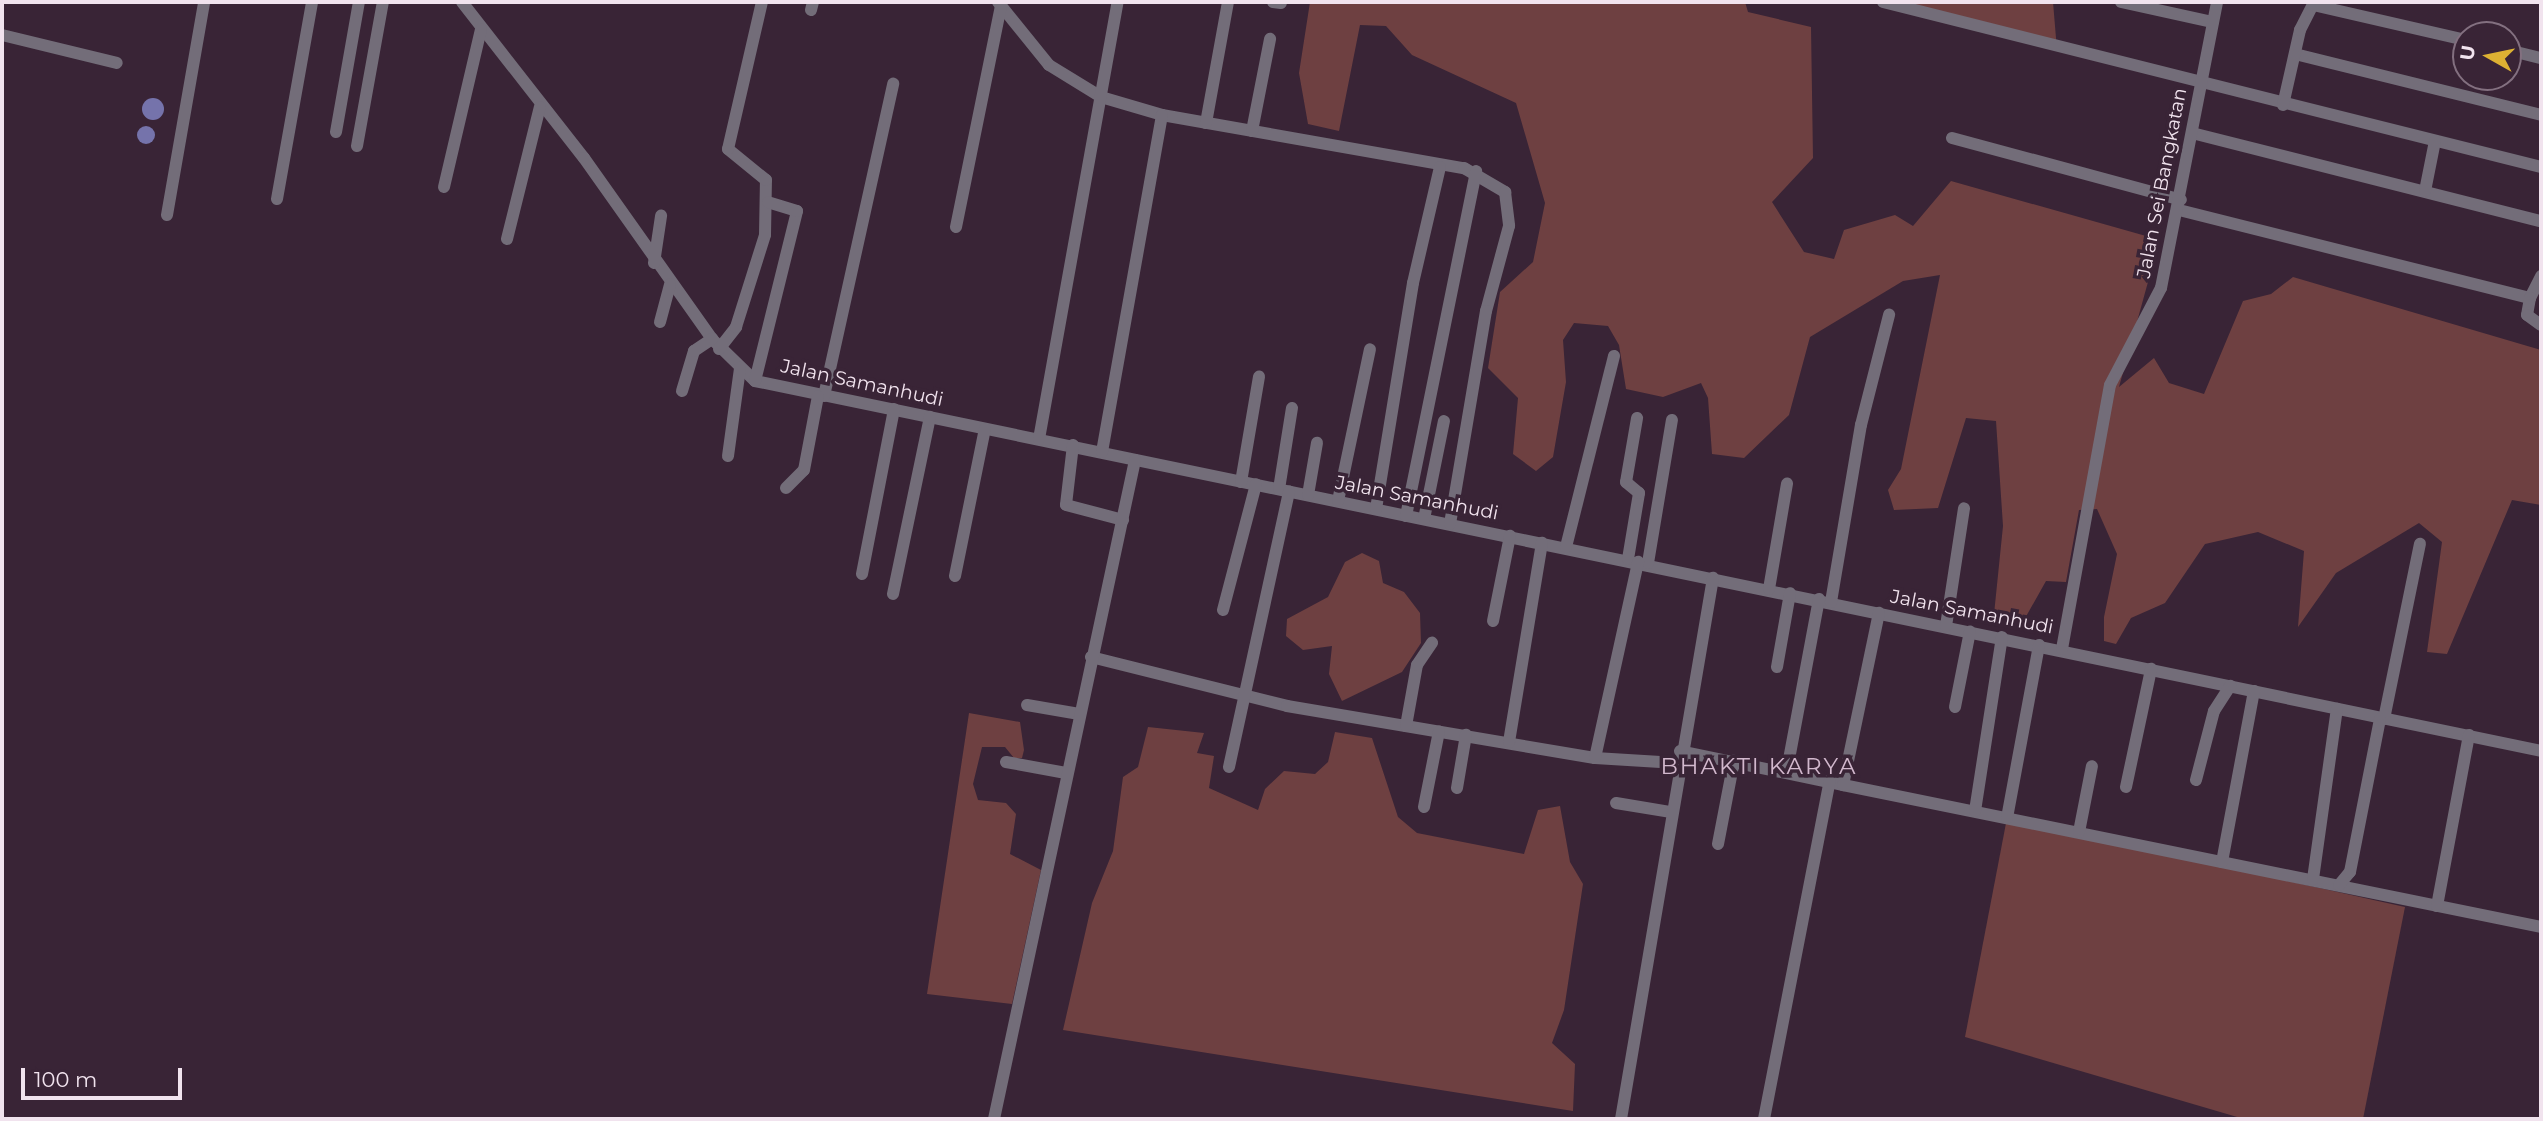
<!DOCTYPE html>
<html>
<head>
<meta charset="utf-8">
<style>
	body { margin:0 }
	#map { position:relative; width:2543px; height:1121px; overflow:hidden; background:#392436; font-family:Montserrat,sans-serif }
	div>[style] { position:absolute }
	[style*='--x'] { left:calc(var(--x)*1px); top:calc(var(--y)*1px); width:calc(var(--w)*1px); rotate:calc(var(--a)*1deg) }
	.green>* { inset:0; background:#6e4041 }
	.water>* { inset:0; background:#7573ab }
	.round { border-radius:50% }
	.minor>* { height:12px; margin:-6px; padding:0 6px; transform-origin:6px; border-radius:6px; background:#736d79 }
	span { translate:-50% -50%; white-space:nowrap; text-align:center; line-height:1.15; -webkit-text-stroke:7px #392436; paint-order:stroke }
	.street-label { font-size:19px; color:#f1e3ee }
	.quarter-label { font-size:23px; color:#d2b8cd; letter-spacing:2px }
	.frame { position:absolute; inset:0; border:4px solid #f1e3ee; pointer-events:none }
	.north { position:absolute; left:2452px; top:21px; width:70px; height:70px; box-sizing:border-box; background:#392436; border:2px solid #837080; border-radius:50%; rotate:279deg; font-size:19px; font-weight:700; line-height:28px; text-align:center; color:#f1e3ee }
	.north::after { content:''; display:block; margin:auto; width:24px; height:32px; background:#ddb133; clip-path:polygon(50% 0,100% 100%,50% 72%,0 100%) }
	.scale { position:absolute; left:21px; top:1068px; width:161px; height:32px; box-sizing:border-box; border:4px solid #f1e3ee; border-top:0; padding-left:9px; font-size:21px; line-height:24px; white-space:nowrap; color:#f1e3ee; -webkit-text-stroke:5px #392436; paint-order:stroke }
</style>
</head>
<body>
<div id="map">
	<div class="green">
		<i style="clip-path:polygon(1310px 2px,1745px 2px,1748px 12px,1811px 27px,1813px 158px,1772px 202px,1804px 252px,1834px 259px,1844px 230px,1895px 215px,1913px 226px,1951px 181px,2146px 236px,2156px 253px,2119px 387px,2154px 358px,2169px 383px,2204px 394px,2243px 301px,2271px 294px,2293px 277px,2541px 350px,2541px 505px,2512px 500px,2447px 654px,2427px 652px,2442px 542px,2419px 523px,2336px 573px,2298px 627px,2304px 551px,2258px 532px,2205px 544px,2165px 603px,2131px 618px,2116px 644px,2104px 641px,2104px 617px,2117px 554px,2097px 509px,2079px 510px,2066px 582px,2046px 581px,2019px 629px,1993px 624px,2003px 526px,1996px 421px,1966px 418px,1938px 508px,1894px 510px,1888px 490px,1901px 469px,1940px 275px,1903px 281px,1810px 337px,1789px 415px,1744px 458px,1712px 454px,1708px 398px,1701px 383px,1663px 397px,1626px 389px,1619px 345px,1608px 326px,1574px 323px,1563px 340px,1566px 382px,1553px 457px,1536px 471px,1513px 454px,1518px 398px,1488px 368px,1500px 292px,1533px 262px,1545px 203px,1516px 103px,1412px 55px,1386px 26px,1360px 25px,1339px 131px,1308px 124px,1299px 73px)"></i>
		<i style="clip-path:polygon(1885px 2px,2053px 2px,2057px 50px)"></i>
		<i style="clip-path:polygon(1362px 553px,1379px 561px,1383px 583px,1404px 592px,1420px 613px,1421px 643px,1402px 672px,1342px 701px,1329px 674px,1332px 646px,1303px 650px,1286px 636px,1287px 619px,1328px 597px,1345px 562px)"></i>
		<i style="clip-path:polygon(969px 713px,1020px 722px,1024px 750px,1022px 758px,1014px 758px,1005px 747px,982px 747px,973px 784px,978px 800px,1006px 803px,1016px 814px,1010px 854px,1041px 870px,1012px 1004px,927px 994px)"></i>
		<i style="clip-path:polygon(1148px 727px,1204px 733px,1197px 753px,1214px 756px,1209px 788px,1258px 810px,1265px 789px,1284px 771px,1315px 774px,1328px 762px,1335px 732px,1372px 738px,1398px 817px,1417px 833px,1524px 854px,1538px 810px,1560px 806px,1570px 862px,1583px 884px,1564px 1010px,1552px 1043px,1575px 1064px,1573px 1111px,1063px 1030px,1092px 903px,1113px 851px,1123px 777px,1138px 767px)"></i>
		<i style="clip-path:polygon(2007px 818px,2405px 907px,2363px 1119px,2244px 1119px,1965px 1037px)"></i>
	</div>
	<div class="water">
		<i class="round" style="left:142px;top:98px;width:22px;height:22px"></i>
		<i class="round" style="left:137px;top:126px;width:18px;height:18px"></i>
	</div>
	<div class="minor">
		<i style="--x:462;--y:2;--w:198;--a:52"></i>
		<i style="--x:584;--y:158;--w:222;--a:54.7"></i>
		<i style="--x:712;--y:339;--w:60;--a:44.3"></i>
		<i style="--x:755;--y:381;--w:1824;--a:11.7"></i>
		<i style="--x:998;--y:2;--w:81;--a:51"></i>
		<i style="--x:1049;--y:65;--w:61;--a:31.6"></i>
		<i style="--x:1101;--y:97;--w:64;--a:16.4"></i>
		<i style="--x:1162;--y:115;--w:307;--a:10"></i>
		<i style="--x:1464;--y:168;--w:48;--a:30.3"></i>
		<i style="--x:1505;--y:192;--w:34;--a:83"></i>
		<i style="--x:1509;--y:226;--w:88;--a:105.1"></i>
		<i style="--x:1486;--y:311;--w:216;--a:99.6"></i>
		<i style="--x:1273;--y:2;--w:8;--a:7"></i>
		<i style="--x:1883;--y:2;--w:678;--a:14.08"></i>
		<i style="--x:2121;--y:2;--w:94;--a:12.3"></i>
		<i style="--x:811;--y:10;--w:8;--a:-76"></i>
		<i style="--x:2;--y:35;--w:118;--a:13.7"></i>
		<i style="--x:2508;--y:50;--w:34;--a:14"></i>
		<i style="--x:2295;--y:54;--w:253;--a:13.9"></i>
		<i style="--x:2283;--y:105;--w:77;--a:-77.2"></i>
		<i style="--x:2300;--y:30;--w:28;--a:-63"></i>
		<i style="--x:2313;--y:5;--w:157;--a:12.9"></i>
		<i style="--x:1206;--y:123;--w:123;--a:-79.7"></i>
		<i style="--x:1252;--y:131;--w:94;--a:-78.9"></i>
		<i style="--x:336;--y:132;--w:132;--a:-80"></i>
		<i style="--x:2192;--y:133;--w:360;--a:14.2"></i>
		<i style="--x:1952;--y:138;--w:237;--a:15.1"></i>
		<i style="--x:357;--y:146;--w:146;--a:-79.8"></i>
		<i style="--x:444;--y:187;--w:162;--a:-76.8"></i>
		<i style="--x:2425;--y:191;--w:51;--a:-78.7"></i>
		<i style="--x:277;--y:199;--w:200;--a:-79.9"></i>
		<i style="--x:2179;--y:210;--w:362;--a:14.1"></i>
		<i style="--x:2530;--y:298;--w:25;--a:-63"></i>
		<i style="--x:167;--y:215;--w:216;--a:-80.1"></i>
		<i style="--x:956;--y:227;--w:226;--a:-78.5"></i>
		<i style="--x:507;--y:239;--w:136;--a:-76"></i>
		<i style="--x:654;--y:263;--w:48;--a:-81.5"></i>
		<i style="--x:2530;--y:298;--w:17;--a:100"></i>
		<i style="--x:2527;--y:315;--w:17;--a:36"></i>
		<i style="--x:660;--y:322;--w:39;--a:-75"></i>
		<i style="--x:719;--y:349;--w:28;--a:-52"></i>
		<i style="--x:736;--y:327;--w:96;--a:-72.5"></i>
		<i style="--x:765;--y:235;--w:55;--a:-89"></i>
		<i style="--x:766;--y:180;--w:49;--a:-140.8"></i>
		<i style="--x:728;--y:149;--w:151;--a:-77"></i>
		<i style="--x:755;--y:381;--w:175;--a:-76.1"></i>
		<i style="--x:797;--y:211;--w:30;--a:-163"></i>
		<i style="--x:682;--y:391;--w:42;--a:-73.3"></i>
		<i style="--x:694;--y:351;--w:22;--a:-34"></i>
		<i style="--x:824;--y:396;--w:320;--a:-77.5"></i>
		<i style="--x:1039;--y:439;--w:444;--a:-79.8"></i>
		<i style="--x:1073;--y:445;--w:60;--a:96.7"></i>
		<i style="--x:1066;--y:505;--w:59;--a:14.7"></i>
		<i style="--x:1102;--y:452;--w:342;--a:-79.9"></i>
		<i style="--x:728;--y:456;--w:89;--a:-82.2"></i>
		<i style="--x:1241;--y:482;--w:107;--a:-80.3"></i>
		<i style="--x:786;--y:488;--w:25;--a:-45"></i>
		<i style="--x:804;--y:470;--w:75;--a:-79.3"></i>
		<i style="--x:1279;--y:489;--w:82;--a:-80.9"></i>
		<i style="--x:1308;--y:495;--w:53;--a:-80.2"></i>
		<i style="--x:1338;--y:501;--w:155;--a:-78.1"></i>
		<i style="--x:1376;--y:509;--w:229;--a:-80.7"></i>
		<i style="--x:1413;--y:283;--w:119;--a:-76.9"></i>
		<i style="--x:1406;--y:516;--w:352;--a:-78.5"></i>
		<i style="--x:1424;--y:519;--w:100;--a:-78.5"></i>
		<i style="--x:1566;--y:547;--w:197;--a:-75.9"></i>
		<i style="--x:1628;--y:559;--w:67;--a:-80.5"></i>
		<i style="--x:1639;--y:493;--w:17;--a:-140"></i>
		<i style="--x:1626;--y:482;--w:65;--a:-80.2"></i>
		<i style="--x:1648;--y:563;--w:145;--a:-80.5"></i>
		<i style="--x:862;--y:574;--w:168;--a:-79"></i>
		<i style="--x:955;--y:576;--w:150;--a:-78.5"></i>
		<i style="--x:1769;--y:589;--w:107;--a:-80.3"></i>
		<i style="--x:893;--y:594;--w:181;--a:-78.2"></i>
		<i style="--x:1831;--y:602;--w:180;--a:-80.4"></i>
		<i style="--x:1861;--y:425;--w:114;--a:-75.7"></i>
		<i style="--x:1223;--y:610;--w:130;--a:-75.3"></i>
		<i style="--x:1493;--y:621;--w:87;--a:-78.7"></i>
		<i style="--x:1946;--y:626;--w:119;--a:-81.3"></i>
		<i style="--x:2062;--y:649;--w:268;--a:-79.7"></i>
		<i style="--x:2110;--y:385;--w:110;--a:-62.3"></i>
		<i style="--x:2161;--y:288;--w:291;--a:-78.9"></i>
		<i style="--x:1091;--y:657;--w:202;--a:14"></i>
		<i style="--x:1287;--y:706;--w:312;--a:9.6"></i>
		<i style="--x:1595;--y:758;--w:82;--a:3.5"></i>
		<i style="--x:1777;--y:667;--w:75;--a:-80"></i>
		<i style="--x:1027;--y:705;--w:53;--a:9.8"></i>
		<i style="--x:1955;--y:707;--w:77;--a:-78.8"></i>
		<i style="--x:2384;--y:719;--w:179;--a:-78.4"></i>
		<i style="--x:1406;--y:726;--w:62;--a:-79.8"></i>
		<i style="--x:1417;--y:665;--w:27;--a:-56"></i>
		<i style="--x:1509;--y:742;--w:202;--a:-80.6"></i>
		<i style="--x:1680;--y:751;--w:167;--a:11.8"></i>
		<i style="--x:1843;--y:785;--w:176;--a:-78.2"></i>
		<i style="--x:1595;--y:758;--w:201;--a:-77.6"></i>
		<i style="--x:1006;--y:762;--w:61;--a:10.4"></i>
		<i style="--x:1229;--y:767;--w:282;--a:-77.7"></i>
		<i style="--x:1787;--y:770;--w:174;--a:-79.4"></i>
		<i style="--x:2196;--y:780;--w:71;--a:-75.4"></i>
		<i style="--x:2214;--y:711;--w:30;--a:-57"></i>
		<i style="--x:1843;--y:785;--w:712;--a:11.5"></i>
		<i style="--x:2126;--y:787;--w:121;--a:-78"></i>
		<i style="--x:1457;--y:788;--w:54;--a:-80.4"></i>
		<i style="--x:1616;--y:803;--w:56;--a:9.3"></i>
		<i style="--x:1424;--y:807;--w:77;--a:-78.8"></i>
		<i style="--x:1975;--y:811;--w:176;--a:-81.2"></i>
		<i style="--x:2007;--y:818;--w:176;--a:-79.5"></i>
		<i style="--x:2079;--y:832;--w:67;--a:-78.9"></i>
		<i style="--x:1718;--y:844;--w:85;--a:-79.1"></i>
		<i style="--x:2222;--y:862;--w:174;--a:-79.4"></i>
		<i style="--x:2313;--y:879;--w:172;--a:-82"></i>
		<i style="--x:2339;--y:885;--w:17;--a:-50"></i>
		<i style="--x:2350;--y:872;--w:156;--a:-78.9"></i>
		<i style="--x:2437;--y:906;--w:174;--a:-79.4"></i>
		<i style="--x:994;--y:1119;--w:674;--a:-77.92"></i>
		<i style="--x:1621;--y:1119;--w:549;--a:-80.35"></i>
		<i style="--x:1764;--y:1119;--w:344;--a:-79"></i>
	</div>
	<div class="street-label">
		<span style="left:2162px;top:183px;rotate:-79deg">Jalan Sei Bangkatan</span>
		<span style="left:862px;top:383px;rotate:12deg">Jalan Samanhudi</span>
		<span style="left:1417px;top:498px;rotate:11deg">Jalan Samanhudi</span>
		<span style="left:1972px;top:612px;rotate:11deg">Jalan Samanhudi</span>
	</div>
	<div class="quarter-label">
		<span style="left:1759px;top:766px">BHAKTI KARYA</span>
	</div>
	<div class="frame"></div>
	<div class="north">U</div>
	<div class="scale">100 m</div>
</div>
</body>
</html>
